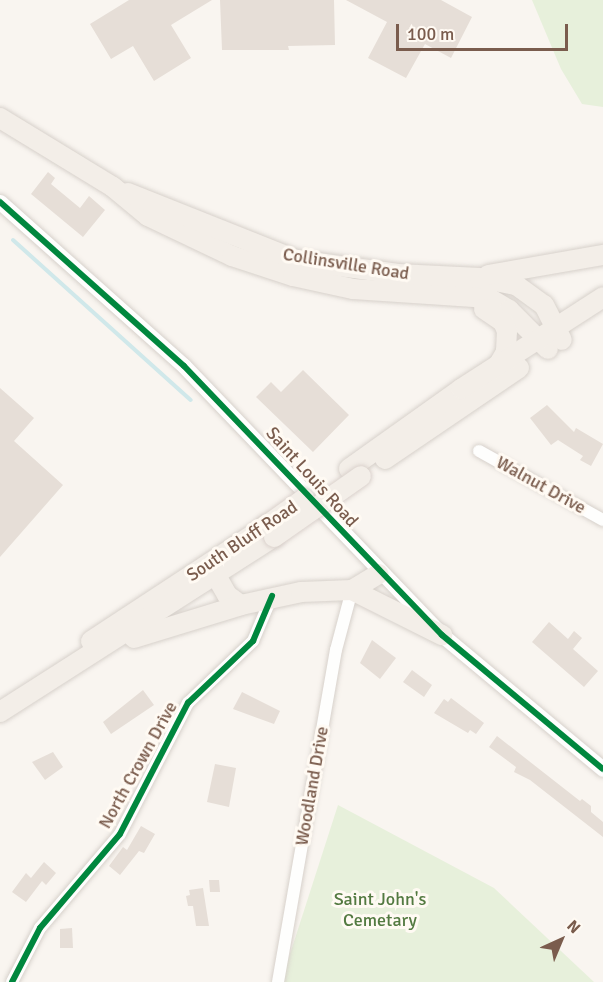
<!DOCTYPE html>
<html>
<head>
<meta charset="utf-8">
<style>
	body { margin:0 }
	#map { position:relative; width:603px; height:982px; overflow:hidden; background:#f9f5f0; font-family:Signika,sans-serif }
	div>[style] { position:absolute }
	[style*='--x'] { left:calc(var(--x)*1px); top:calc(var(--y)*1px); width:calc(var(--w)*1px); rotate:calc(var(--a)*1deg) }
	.green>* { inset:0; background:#e7f0db }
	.stream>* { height:4px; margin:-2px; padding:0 2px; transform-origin:2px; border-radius:2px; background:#d0e8ea }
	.building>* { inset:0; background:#e6ded7 }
	.roads { filter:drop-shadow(0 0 2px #d7d1cb) drop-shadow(0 0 2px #d7d1cb) }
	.minor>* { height:12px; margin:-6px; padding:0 6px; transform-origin:6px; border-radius:6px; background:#fefefd }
	.tertiary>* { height:15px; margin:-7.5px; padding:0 7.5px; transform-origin:7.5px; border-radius:7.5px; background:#fefefd }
	.primary>* { height:20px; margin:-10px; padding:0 10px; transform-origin:10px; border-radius:10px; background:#f3eee8 }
	.bridges { filter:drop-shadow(0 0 2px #dad1cc) drop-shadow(0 0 2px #dad1cc) }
	.primary-bridge>* { height:20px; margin:-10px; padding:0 10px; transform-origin:10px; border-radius:10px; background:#f3eee8 }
	.cycleway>* { height:6px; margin:-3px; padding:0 3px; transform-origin:3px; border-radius:3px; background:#00873e }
	span { translate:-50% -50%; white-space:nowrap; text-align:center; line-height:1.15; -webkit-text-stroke:6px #fffaf3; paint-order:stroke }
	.street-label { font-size:18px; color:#7a5c4d }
	.park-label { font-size:18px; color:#537a41 }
	.north { position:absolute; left:531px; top:910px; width:60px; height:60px; -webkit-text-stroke:4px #fffaf3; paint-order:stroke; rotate:44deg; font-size:16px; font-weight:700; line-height:24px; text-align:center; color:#7a5c4d }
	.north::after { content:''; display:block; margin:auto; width:21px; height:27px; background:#7a5c4d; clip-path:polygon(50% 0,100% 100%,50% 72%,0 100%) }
	.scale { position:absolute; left:396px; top:24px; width:172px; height:27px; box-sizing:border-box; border:3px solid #7a5c4d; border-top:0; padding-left:8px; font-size:18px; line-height:21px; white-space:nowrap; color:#7a5c4d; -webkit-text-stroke:4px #fffaf3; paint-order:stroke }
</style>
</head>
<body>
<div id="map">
	<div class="green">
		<i style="clip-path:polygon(532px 0,603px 0,603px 107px,582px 104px,561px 69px)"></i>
		<i style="clip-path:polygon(338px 805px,494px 888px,594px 982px,281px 982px)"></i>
	</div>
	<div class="stream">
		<i style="--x:13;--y:240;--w:239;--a:42"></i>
	</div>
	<div class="building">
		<i style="clip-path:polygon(129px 0,212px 0,171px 25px,191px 58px,154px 81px,133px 46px,111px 59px,90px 24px)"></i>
		<i style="clip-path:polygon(220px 0,334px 0,335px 45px,288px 46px,289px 50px,222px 50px)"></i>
		<i style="clip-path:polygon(346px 0,441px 0,472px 17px,451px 58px,425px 44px,406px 78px,368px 58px,387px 22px)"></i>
		<i style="clip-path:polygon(48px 172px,55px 178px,51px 184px,80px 208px,89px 196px,105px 210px,83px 237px,31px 194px)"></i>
		<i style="clip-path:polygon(303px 370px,349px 415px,313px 452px,256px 397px,271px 382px,281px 392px)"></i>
		<i style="clip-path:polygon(0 388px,34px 418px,14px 441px,63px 485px,0 557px)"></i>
		<i style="clip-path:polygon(547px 405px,574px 432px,576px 428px,603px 444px,591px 466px,580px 460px,583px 456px,558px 440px,551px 445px,530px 418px)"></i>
		<i style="clip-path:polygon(549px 622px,568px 639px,574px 631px,582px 638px,573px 649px,598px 671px,584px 687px,532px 642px)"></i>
		<i style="clip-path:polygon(372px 640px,396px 658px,380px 679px,360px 663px)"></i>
		<i style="clip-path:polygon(412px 670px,432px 685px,424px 697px,403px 682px)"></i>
		<i style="clip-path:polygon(143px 690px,154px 705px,111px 734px,103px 722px)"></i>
		<i style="clip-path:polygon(242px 692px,280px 711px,274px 724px,233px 709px)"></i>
		<i style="clip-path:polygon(451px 698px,484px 723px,476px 734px,470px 730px,468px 733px,434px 713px,444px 699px,448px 702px)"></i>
		<i style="clip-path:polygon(497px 736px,580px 801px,582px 799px,591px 806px,591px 812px,603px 822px,603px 837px,530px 780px,514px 772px,516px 767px,489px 747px)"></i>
		<i style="clip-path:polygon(53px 752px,63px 767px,45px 780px,32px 762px)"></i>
		<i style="clip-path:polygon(215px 764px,236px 768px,229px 807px,207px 802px)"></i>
		<i style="clip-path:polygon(141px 826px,155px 834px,144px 853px,139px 851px,120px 875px,109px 866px,123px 847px,127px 850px)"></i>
		<i style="clip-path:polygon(44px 862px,56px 873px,46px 885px,42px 881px,26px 902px,12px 892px,26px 873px,31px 878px)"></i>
		<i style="clip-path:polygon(209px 880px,219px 880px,220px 892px,210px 892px)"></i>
		<i style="clip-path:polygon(203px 888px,209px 926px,196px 926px,193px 906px,188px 906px,186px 896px,190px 895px,189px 890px)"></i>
		<i style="clip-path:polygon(72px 928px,73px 948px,60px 948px,60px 929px)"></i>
	</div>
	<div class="roads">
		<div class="minor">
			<i style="--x:479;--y:451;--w:142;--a:29.1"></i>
			<i style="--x:12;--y:982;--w:61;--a:-62.6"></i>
			<i style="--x:40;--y:928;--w:123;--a:-49.6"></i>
			<i style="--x:120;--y:834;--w:148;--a:-62.6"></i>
			<i style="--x:188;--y:703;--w:90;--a:-43.6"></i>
			<i style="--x:253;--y:641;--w:49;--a:-67.1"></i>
			<i style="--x:278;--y:982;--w:337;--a:-80.1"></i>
			<i style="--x:336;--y:650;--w:62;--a:-75.1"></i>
		</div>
		<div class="tertiary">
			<i style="--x:0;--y:202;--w:246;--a:41.7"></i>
			<i style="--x:184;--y:366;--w:373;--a:46.2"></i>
			<i style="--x:442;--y:635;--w:209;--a:39.8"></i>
		</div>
		<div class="primary">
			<i style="--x:0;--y:118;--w:132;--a:31.4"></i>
			<i style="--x:113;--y:187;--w:45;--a:39.6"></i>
			<i style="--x:148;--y:216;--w:93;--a:25.5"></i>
			<i style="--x:232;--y:256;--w:64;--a:18.2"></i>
			<i style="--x:293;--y:276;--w:61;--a:12.2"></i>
			<i style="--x:353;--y:289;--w:136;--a:3.8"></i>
			<i style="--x:489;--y:298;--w:23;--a:31"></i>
			<i style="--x:509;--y:310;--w:55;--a:45"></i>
			<i style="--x:128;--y:193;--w:181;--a:21.7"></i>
			<i style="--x:296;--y:260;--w:103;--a:7.8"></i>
			<i style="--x:398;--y:274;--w:82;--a:2.8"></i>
			<i style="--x:480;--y:278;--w:37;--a:11"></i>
			<i style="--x:516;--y:285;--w:34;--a:36"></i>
			<i style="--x:544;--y:305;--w:39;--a:63"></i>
			<i style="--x:488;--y:275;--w:117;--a:-9.9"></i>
			<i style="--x:484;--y:309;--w:23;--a:34"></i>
			<i style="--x:503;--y:322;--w:10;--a:66"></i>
			<i style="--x:507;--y:331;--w:21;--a:93"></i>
			<i style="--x:506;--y:352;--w:16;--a:120"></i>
			<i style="--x:385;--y:459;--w:162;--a:-34.2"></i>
			<i style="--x:349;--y:469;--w:138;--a:-35.5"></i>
			<i style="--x:461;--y:389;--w:169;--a:-32.9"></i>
			<i style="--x:211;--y:567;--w:32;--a:60"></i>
			<i style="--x:227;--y:595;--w:17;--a:36"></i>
			<i style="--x:241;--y:605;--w:61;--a:-12.2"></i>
			<i style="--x:301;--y:592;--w:51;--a:-2.2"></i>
			<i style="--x:352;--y:590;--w:31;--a:-31"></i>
			<i style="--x:352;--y:590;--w:101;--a:26.6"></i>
			<i style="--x:134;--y:638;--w:112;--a:-17.1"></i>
			<i style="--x:91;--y:641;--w:209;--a:-33.3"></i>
			<i style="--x:0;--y:712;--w:325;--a:-32.6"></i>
		</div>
	</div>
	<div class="bridges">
		<div class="primary-bridge">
			<i style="--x:266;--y:526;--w:47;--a:-35.4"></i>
			<i style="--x:274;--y:537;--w:106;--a:-35"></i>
		</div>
	</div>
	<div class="cycleway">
		<i style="--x:0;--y:202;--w:246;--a:41.7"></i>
		<i style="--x:184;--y:366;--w:373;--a:46.2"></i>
		<i style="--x:442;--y:635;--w:209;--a:39.8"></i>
		<i style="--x:12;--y:982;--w:61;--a:-62.6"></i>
		<i style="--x:40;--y:928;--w:123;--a:-49.6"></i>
		<i style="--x:120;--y:834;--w:148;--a:-62.6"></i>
		<i style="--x:188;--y:703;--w:90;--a:-43.6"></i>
		<i style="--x:253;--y:641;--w:49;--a:-67.1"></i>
	</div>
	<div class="street-label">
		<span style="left:346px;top:264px;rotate:9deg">Collinsville Road</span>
		<span style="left:312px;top:477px;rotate:48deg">Saint Louis Road</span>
		<span style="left:541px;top:485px;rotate:29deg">Walnut Drive</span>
		<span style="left:242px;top:541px;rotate:-34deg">South Bluff Road</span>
		<span style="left:138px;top:765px;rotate:-61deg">North Crown Drive</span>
		<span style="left:312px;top:786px;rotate:-80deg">Woodland Drive</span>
	</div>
	<div class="park-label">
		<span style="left:380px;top:910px">Saint John's<br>Cemetary</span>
	</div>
	<div class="north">N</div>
	<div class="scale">100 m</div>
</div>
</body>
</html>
